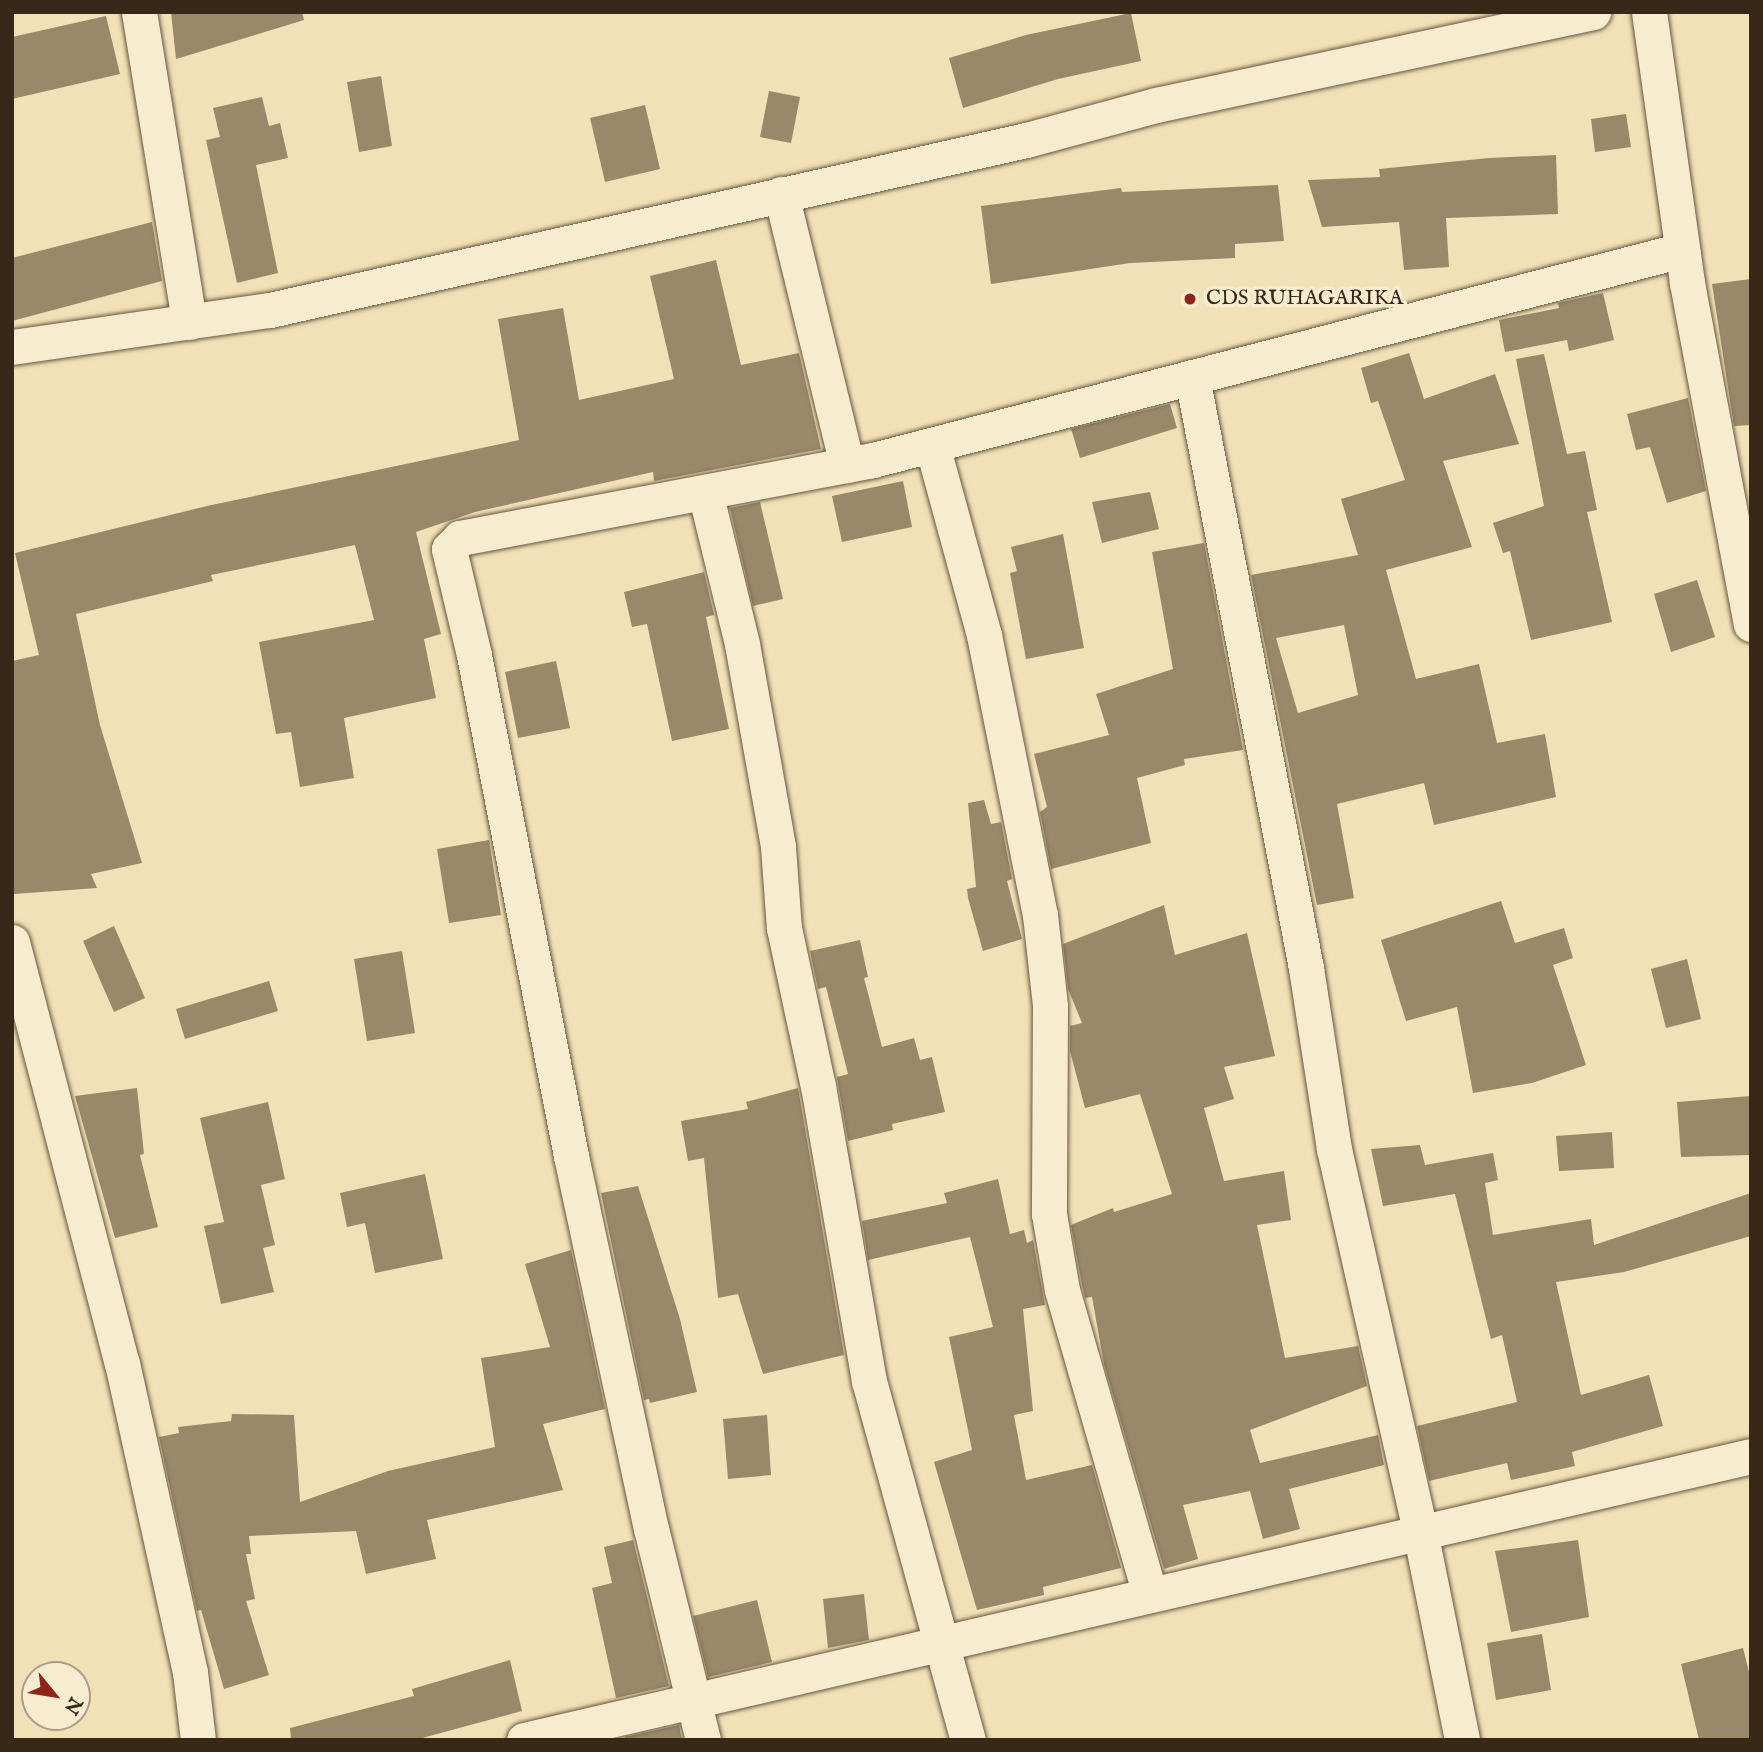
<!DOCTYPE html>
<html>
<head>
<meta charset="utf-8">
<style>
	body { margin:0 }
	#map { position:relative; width:1763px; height:1752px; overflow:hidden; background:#f2e1b7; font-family:"IM FELL English",serif }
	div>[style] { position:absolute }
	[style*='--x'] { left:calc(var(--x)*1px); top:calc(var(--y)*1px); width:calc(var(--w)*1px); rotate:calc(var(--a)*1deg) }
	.building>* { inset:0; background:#99886a }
	.roads { filter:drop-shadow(0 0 2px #67563f) drop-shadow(0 0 2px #67563f) }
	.street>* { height:35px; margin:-17.5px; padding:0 17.5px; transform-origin:17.5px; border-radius:17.5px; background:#f7ecd0 }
	.dots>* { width:19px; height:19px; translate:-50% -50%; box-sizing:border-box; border:4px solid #f7ecd0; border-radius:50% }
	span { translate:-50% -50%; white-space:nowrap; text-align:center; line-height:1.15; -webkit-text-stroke:7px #f7ecd0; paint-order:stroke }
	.poi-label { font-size:21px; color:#392717 }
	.left { translate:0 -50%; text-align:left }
	.frame { position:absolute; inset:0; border:14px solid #392717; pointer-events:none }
	.north { position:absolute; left:21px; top:1661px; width:70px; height:70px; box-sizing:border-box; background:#f7ecd0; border:2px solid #ab9d86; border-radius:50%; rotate:120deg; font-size:19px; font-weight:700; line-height:28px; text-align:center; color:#392717 }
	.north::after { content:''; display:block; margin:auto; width:24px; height:32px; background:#8f2418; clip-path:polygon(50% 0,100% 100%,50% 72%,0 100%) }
</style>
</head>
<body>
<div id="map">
	<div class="building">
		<i style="clip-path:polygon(171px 12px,302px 12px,304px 20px,176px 59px)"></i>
		<i style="clip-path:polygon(1131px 13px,1141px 61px,1058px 79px,963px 108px,949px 58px,1026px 35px)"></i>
		<i style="clip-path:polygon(106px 16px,120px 74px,12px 99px,12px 37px)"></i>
		<i style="clip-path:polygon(381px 76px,392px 146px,359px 152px,347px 82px)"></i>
		<i style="clip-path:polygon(769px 91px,800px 97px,791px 143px,760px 137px)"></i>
		<i style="clip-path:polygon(262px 97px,269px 126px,280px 123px,288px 158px,256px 165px,278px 273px,237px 283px,206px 140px,220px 137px,213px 108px)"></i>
		<i style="clip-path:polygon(645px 105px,660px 169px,605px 182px,590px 118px)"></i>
		<i style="clip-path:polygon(1626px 114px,1631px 147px,1595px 152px,1591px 119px)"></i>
		<i style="clip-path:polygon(1556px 155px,1558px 214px,1446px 218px,1449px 267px,1404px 270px,1399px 222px,1322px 227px,1308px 180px,1380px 177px,1379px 169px,1489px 158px)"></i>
		<i style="clip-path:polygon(1278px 185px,1284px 241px,1235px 244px,1235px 258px,1130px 263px,991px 284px,981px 206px,1121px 188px,1122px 192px)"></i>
		<i style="clip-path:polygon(152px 222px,162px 281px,12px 321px,12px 258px)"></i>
		<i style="clip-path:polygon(716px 260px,741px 365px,799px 353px,821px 449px,654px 481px,653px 472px,475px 512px,416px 532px,441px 634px,424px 639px,436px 698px,344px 718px,354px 778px,300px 787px,291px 732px,276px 734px,259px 642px,374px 620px,355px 545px,211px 575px,213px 581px,76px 614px,100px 725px,142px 863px,91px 874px,97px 888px,14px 894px,12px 661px,39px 655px,15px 553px,207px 506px,519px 440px,498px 319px,563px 308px,579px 400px,674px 379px,650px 276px)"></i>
		<i style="clip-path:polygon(1751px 279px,1751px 425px,1734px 426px,1712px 284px)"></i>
		<i style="clip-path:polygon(1603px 293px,1614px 340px,1569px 351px,1567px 340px,1505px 352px,1499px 320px,1559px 308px,1558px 303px)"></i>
		<i style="clip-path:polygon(evenodd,1409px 353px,1424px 399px,1495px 374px,1519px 444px,1443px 461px,1472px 547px,1386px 570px,1416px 679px,1479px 664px,1497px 743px,1545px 734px,1556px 797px,1434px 825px,1424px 783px,1337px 804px,1354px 898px,1317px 905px,1251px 575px,1358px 555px,1341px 499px,1405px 480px,1378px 401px,1371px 403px,1361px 368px,1409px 353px,1344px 625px,1358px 695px,1298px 713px,1276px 638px,1344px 625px)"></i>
		<i style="clip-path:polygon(1544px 354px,1567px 454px,1585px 451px,1597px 510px,1587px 512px,1612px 622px,1531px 640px,1510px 551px,1503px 553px,1493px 523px,1544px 506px,1516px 359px)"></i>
		<i style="clip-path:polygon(1688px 398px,1706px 491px,1667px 503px,1650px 447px,1636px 450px,1627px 414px)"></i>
		<i style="clip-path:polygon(1170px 404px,1177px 428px,1080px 458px,1071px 429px)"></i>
		<i style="clip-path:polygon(903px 481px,912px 527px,842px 542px,832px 496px)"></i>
		<i style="clip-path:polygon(1150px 492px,1159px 529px,1102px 543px,1092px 502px)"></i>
		<i style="clip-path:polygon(760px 502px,783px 599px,753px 606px,730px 508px)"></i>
		<i style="clip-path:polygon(1063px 534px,1084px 648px,1026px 659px,1010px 573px,1017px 571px,1011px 547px)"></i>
		<i style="clip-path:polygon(1204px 543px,1243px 750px,1184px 759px,1185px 765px,1137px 778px,1151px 843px,1051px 869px,1040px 812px,1047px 807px,1034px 754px,1109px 735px,1096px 694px,1173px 669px,1152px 552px)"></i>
		<i style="clip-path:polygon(704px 572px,714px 615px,706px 617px,729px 729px,672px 741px,647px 624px,632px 627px,624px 592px)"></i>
		<i style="clip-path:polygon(1697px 580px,1715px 637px,1671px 652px,1654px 594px)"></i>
		<i style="clip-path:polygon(556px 661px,570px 728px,518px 738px,505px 672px)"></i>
		<i style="clip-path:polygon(984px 800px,991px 824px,1001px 822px,1012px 879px,1007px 881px,1022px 939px,983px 951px,968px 898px,967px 889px,976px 887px,968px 803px)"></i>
		<i style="clip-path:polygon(489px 840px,501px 915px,449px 923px,437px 849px)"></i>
		<i style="clip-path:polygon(1501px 901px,1515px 943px,1564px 928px,1573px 958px,1553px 965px,1586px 1065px,1532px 1083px,1473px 1093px,1457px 1007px,1406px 1021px,1381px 940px)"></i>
		<i style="clip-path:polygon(1164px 905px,1175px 955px,1247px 933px,1275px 1056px,1224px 1067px,1234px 1099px,1204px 1108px,1224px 1181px,1284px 1171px,1291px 1220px,1257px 1225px,1285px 1358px,1358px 1346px,1367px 1386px,1250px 1430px,1260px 1463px,1378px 1435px,1384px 1465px,1289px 1489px,1300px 1529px,1263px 1539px,1250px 1491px,1183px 1505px,1198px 1559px,1164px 1569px,1104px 1364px,1092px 1297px,1085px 1298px,1082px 1285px,1071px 1225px,1113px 1208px,1114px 1212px,1172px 1194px,1140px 1094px,1085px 1108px,1070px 1051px,1070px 1026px,1082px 1023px,1068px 989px,1063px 944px)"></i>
		<i style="clip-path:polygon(114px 926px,145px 998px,114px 1012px,83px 941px)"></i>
		<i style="clip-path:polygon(860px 940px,868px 977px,864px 978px,882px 1047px,914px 1038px,920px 1060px,932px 1057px,945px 1112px,892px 1124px,893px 1130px,848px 1141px,837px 1077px,848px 1074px,826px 987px,818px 989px,810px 951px)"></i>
		<i style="clip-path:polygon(402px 951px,415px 1033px,367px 1041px,354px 959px)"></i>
		<i style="clip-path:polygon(1687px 959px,1701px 1019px,1666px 1028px,1651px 969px)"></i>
		<i style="clip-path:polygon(269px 981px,278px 1011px,185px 1039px,176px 1009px)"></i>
		<i style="clip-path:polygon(137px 1088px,144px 1154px,140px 1155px,158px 1227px,115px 1238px,75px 1096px)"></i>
		<i style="clip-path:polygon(798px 1088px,844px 1355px,763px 1374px,738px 1294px,718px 1298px,704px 1158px,688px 1161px,681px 1121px,748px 1109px,746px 1102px)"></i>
		<i style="clip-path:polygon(1751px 1096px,1751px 1155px,1681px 1157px,1677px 1102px)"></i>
		<i style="clip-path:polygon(268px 1102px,285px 1179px,261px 1185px,275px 1245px,263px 1248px,274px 1292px,221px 1304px,204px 1226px,224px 1222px,200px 1118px)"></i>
		<i style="clip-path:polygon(1612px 1132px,1614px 1168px,1559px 1171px,1556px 1136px)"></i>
		<i style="clip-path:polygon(1420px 1145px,1425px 1165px,1493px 1153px,1498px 1180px,1485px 1183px,1493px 1235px,1591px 1219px,1594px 1245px,1751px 1193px,1751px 1236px,1624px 1272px,1556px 1282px,1581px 1395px,1649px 1375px,1663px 1426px,1572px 1452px,1575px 1466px,1511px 1480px,1507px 1463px,1429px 1481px,1417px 1426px,1517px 1402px,1502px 1335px,1491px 1339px,1455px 1194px,1383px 1206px,1371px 1149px)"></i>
		<i style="clip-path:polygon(425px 1174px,443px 1259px,375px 1273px,365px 1223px,347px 1227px,340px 1193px)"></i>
		<i style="clip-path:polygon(998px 1179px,1010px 1234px,1024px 1230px,1027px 1243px,1033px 1240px,1045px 1305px,1023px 1309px,1033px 1411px,1014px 1415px,1026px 1480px,1092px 1465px,1121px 1568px,1043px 1587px,1044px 1595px,977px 1610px,934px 1462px,972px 1450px,949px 1337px,993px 1327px,970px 1237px,868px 1260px,862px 1221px,947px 1203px,944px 1193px)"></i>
		<i style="clip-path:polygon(638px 1186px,680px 1319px,697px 1392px,650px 1403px,649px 1399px,644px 1400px,601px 1193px)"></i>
		<i style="clip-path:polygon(571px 1250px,605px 1409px,543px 1424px,563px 1490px,427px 1520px,436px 1559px,366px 1574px,356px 1531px,249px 1536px,251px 1554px,246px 1554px,255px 1599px,246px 1601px,269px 1675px,224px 1689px,201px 1610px,197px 1611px,159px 1437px,179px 1433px,178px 1427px,231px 1421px,232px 1414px,294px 1415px,300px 1502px,388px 1471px,495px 1447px,481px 1358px,550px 1347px,525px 1264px)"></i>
		<i style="clip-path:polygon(767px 1415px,771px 1475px,728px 1479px,723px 1419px)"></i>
		<i style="clip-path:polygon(633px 1540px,669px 1686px,616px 1698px,592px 1588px,612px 1583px,604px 1547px)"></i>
		<i style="clip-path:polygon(1578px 1540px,1589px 1617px,1511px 1632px,1495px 1551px)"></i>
		<i style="clip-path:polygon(864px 1594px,869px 1640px,828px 1648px,823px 1599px)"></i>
		<i style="clip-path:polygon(757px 1600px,772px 1662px,708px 1677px,693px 1616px)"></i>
		<i style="clip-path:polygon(1542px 1634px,1551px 1690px,1496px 1700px,1487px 1643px)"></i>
		<i style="clip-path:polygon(1743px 1648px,1751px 1680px,1751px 1740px,1699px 1740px,1681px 1664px)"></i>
		<i style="clip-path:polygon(510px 1660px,522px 1711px,415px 1740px,291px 1740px,290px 1728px,414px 1696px,412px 1689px)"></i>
		<i style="clip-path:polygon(679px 1725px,682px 1740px,626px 1740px,625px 1737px)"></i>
	</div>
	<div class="roads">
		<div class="street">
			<i style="--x:139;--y:12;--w:314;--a:80.8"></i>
			<i style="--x:1649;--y:12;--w:274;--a:82"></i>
			<i style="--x:1687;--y:283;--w:347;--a:79.4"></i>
			<i style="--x:781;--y:194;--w:279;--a:76.3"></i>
			<i style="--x:12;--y:347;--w:261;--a:-8.2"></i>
			<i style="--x:270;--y:310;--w:775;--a:-12.67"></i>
			<i style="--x:1026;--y:140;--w:135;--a:-15.1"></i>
			<i style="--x:1156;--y:105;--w:447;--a:-12"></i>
			<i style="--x:1192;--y:377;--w:602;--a:79.08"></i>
			<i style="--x:1306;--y:968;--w:183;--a:81.2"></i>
			<i style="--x:1334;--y:1149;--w:392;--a:77.3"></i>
			<i style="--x:1420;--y:1531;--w:213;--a:78.6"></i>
			<i style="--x:932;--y:445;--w:197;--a:74.7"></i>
			<i style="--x:984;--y:635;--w:286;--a:78.7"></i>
			<i style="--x:1040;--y:915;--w:92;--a:83.7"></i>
			<i style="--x:1050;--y:1006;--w:208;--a:90.3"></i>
			<i style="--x:1049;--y:1214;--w:77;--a:80.3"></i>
			<i style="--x:1062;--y:1290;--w:317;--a:73.9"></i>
			<i style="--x:705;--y:492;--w:156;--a:76.3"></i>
			<i style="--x:742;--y:644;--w:206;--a:79.9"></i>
			<i style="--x:778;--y:847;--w:81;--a:85.8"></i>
			<i style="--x:784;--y:928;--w:162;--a:77.9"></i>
			<i style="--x:818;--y:1086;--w:299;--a:80.2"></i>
			<i style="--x:869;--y:1381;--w:372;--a:74.6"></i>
			<i style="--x:12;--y:942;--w:435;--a:75.4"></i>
			<i style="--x:122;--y:1363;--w:316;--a:77.6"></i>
			<i style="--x:190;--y:1672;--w:68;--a:83.3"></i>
			<i style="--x:524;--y:1740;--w:1259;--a:-13.03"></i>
			<i style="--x:703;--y:1740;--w:217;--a:-103.8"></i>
			<i style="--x:651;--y:1529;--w:381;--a:-102.1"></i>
			<i style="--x:571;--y:1156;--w:510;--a:-100.96"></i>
			<i style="--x:474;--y:655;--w:109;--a:-103.3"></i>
			<i style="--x:449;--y:549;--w:16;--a:-45"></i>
			<i style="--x:460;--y:538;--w:420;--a:-10.7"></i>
			<i style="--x:873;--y:460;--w:836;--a:-14.55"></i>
		</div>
	</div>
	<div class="dots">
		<i style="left:1190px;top:299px;background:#8f2418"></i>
	</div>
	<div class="poi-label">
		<span class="left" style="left:1206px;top:299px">CDS RUHAGARIKA</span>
	</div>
	<div class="frame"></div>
	<div class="north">N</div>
</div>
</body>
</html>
